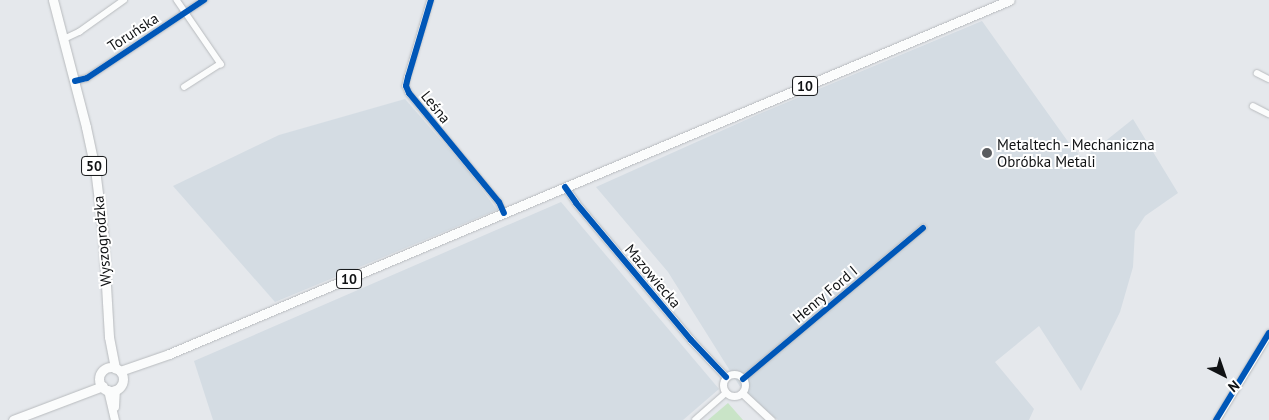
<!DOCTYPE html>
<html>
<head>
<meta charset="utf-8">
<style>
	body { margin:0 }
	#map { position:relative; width:1269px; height:420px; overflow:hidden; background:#e5e8ec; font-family:"PT Sans",sans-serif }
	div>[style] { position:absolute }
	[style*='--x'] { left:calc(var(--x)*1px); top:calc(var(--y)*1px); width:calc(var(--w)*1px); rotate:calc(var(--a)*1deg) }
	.built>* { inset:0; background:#d4dce3 }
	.green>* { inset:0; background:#c9e4c7 }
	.roads { filter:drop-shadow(0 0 1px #b8bbbe) drop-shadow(0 0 1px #b8bbbe) }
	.minor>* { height:5.5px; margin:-2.75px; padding:0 2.75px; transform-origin:2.75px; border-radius:2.75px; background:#fbfcfc }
	.tertiary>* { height:7px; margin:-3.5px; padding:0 3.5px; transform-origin:3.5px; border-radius:3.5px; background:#fbfcfc }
	.tertiary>.ring { margin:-3.5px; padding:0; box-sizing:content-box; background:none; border:7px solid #fbfcfc; border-radius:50% }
	.secondary>* { height:8px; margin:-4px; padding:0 4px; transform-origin:4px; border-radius:4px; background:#fbfcfc }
	.primary>* { height:9px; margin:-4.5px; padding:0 4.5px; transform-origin:4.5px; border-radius:4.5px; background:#fbfcfc }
	.primary>.ring { margin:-4.5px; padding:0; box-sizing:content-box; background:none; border:9px solid #fbfcfc; border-radius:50% }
	.cycleway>* { height:6px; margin:-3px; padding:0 3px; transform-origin:3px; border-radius:3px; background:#0057b8 }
	.dots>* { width:14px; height:14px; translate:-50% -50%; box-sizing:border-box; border:2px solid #fff; border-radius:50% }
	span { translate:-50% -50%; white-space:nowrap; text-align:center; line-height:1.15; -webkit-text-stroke:4px #fff; paint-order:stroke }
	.shield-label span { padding:1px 4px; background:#fff; border:1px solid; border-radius:4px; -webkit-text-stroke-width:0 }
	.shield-label { font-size:14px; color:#101214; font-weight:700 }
	.street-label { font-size:15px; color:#101214 }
	.poi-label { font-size:15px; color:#101214 }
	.left { translate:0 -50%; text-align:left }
	.north { position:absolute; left:1199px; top:350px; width:50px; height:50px; -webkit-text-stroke:4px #fff; paint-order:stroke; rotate:139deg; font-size:14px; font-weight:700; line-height:20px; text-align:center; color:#101214 }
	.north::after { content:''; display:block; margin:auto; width:18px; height:22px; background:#101214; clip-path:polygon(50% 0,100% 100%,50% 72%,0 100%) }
</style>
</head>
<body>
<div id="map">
	<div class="built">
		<i style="clip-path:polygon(982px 21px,1069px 143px,1083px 159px,1133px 119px,1178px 193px,1145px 216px,1135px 231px,1133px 267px,1120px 312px,1081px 391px,1039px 326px,995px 362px,1034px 409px,1029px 420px,778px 420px,744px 393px,668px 272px,596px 187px,759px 114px)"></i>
		<i style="clip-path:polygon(405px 99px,468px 171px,497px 210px,275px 302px,173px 186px,279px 135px)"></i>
		<i style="clip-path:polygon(561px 202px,719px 389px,683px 420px,213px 420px,194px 361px)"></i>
	</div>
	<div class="green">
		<i style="clip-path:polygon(728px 403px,743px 420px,708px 420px)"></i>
	</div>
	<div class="roads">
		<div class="minor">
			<i style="--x:177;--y:0;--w:78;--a:55.5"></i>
			<i style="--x:221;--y:64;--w:43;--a:147.4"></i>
			<i style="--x:431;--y:0;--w:80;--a:106.6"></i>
			<i style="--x:408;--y:77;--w:9;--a:103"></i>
			<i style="--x:406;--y:86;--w:8;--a:67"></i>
			<i style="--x:409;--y:93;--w:141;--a:50.5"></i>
			<i style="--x:499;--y:202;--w:12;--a:66"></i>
			<i style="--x:64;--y:39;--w:17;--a:-25"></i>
			<i style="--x:79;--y:32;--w:55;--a:-35.4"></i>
			<i style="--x:1257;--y:73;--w:13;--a:27"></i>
			<i style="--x:75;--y:81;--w:12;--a:-14"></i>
			<i style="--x:87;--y:78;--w:141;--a:-33.7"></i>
			<i style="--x:1253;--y:106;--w:18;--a:27"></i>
			<i style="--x:743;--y:379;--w:235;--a:-40"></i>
			<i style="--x:695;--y:420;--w:41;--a:-41.1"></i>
		</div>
		<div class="tertiary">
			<i style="--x:565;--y:187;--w:19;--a:55"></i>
			<i style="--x:576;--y:203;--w:179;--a:50"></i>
			<i style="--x:691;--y:340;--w:51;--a:46.6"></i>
			<i class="ring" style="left:723px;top:374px;width:15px;height:15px"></i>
			<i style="--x:742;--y:393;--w:40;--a:43"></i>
			<i style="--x:1216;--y:420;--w:102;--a:-58.7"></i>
		</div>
		<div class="secondary">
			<i style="--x:108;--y:390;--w:31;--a:77"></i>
			<i style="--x:115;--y:407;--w:17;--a:-87"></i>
		</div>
		<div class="primary">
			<i style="--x:53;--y:0;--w:131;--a:75.4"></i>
			<i style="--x:86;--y:127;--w:43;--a:77.9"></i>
			<i style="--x:95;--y:169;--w:64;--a:82.9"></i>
			<i style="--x:103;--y:233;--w:104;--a:86.7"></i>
			<i style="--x:109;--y:337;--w:32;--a:79"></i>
			<i class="ring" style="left:99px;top:367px;width:15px;height:15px"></i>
			<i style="--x:120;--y:371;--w:52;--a:-19.1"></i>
			<i style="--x:169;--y:354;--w:912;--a:-22.83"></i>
			<i style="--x:13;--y:420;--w:96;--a:-20.7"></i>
		</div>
	</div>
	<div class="cycleway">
		<i style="--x:431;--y:0;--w:80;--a:106.6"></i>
		<i style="--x:408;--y:77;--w:9;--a:103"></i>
		<i style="--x:406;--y:86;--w:8;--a:67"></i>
		<i style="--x:409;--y:93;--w:141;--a:50.5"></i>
		<i style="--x:499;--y:202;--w:12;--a:66"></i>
		<i style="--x:75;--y:81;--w:12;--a:-14"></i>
		<i style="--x:87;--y:78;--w:141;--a:-33.7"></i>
		<i style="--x:565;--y:187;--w:19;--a:55"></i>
		<i style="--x:576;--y:203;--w:179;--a:50"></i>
		<i style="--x:691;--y:340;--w:51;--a:46.6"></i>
		<i style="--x:743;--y:379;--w:235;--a:-40"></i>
		<i style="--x:1216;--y:420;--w:102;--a:-58.7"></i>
	</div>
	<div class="dots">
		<i style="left:987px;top:153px;background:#5b5d60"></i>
	</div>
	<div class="shield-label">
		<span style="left:805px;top:86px">10</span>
		<span style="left:94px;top:166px">50</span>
		<span style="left:349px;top:279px">10</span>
	</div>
	<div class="street-label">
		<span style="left:133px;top:32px;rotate:-33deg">Toruńska</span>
		<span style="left:436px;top:107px;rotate:51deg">Leśna</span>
		<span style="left:102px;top:241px;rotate:-95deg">Wyszogrodzka</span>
		<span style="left:653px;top:276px;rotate:50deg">Mazowiecka</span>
		<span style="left:825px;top:294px;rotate:-40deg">Henry Ford I</span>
	</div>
	<div class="poi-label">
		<span class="left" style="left:997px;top:153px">Metaltech - Mechaniczna<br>Obróbka Metali</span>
	</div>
	<div class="north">N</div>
</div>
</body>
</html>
